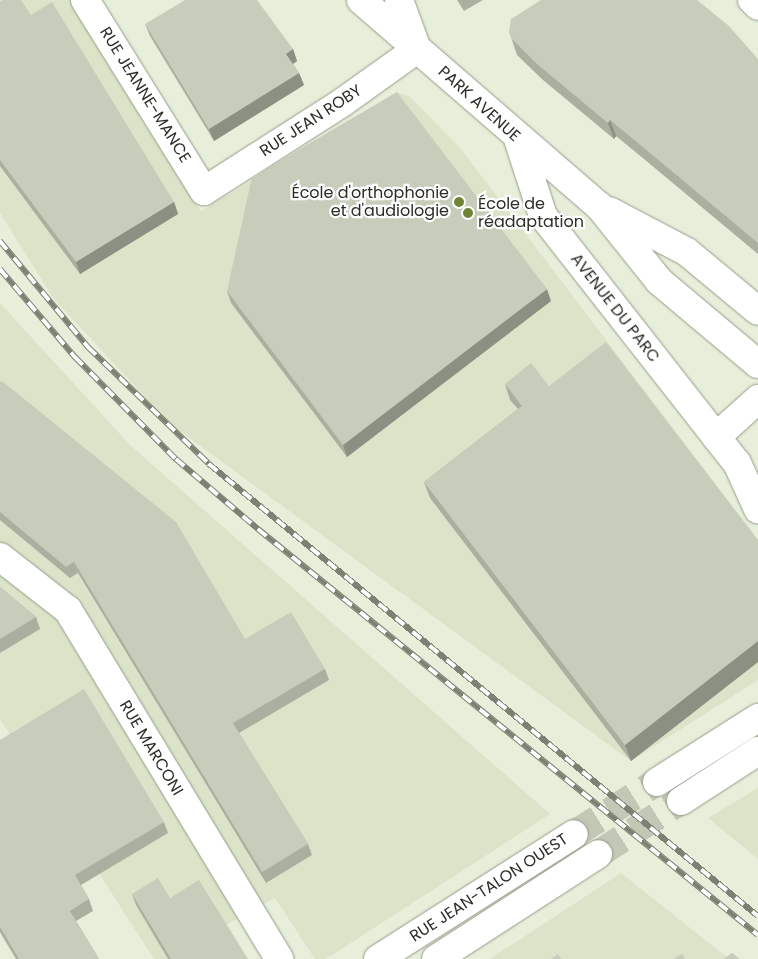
<!DOCTYPE html>
<html>
<head>
<meta charset="utf-8">
<style>
	body { margin:0 }
	#map { position:relative; width:758px; height:959px; overflow:hidden; background:#e7eeda; font-family:Poppins,sans-serif }
	div>[style] { position:absolute }
	[style*='--x'] { left:calc(var(--x)*1px); top:calc(var(--y)*1px); width:calc(var(--w)*1px); rotate:calc(var(--a)*1deg) }
	.built>* { inset:0; background:#dbe4c9 }
	.secondary-tunnel>* { height:28px; margin-top:-14px; transform-origin:0; background:repeating-linear-gradient(90deg,#c1c8b6 0 28px,transparent 0 42px) }
	.roads { filter:drop-shadow(0 0 1px #969d8a) drop-shadow(0 0 1px #969d8a) }
	.street>* { height:28px; margin:-14px; padding:0 14px; transform-origin:14px; border-radius:14px; background:#fff }
	.secondary>* { height:28px; margin:-14px; padding:0 14px; transform-origin:14px; border-radius:14px; background:#fff }
	.rail>* { height:5.5px; margin-top:-2.75px; transform-origin:0; background:repeating-linear-gradient(90deg,#fff 0 11px,#7c8174 0 22px); box-sizing:border-box; border-block:1px solid #7c8174 }
	.wall>* { inset:0; background:#aab0a0 }
	.shaded-wall>* { inset:0; background:#8b9082 }
	.building>* { inset:0; background:#c6cdba }
	.dots>* { width:14px; height:14px; translate:-50% -50%; box-sizing:border-box; border:2px solid #fff; border-radius:50% }
	span { translate:-50% -50%; white-space:nowrap; text-align:center; line-height:1.15; -webkit-text-stroke:4.5px #fff; paint-order:stroke }
	.street-label { font-size:16px; color:#2b2e26 }
	.poi-label { font-size:16px; color:#2b2e26 }
	.right { translate:-100% -50%; text-align:right }
	.left { translate:0 -50%; text-align:left }
</style>
</head>
<body>
<div id="map">
	<div class="built">
		<i style="clip-path:polygon(0 0,103px 0,83px 13px,201px 211px,398px 93px,409px 96px,461px 149px,758px 540px,758px 680px,631px 761px,169px 423px,54px 299px,0 213px)"></i>
		<i style="clip-path:polygon(0 303px,130px 445px,550px 814px,326px 959px,315px 959px,275px 898px,226px 925px,245px 959px,154px 959px,0 719px)"></i>
		<i style="clip-path:polygon(758px 788px,758px 859px,708px 818px)"></i>
		<i style="clip-path:polygon(621px 873px,729px 959px,490px 959px)"></i>
	</div>
	<div class="secondary-tunnel">
		<i style="--x:574;--y:834;--w:98;--a:-32.1"></i>
		<i style="--x:598;--y:854;--w:98;--a:-32.6"></i>
	</div>
	<div class="roads">
		<div class="street">
			<i style="--x:85;--y:0;--w:225;--a:58.1"></i>
			<i style="--x:204;--y:191;--w:165;--a:-32.6"></i>
			<i style="--x:343;--y:102;--w:91;--a:-35.6"></i>
			<i style="--x:417;--y:49;--w:52;--a:-110.2"></i>
			<i style="--x:752;--y:0;--w:8;--a:45"></i>
			<i style="--x:518;--y:139;--w:81;--a:72"></i>
			<i style="--x:543;--y:216;--w:314;--a:51.9"></i>
			<i style="--x:737;--y:463;--w:51;--a:65.5"></i>
			<i style="--x:716;--y:437;--w:57;--a:-42.1"></i>
			<i style="--x:0;--y:557;--w:86;--a:37.9"></i>
			<i style="--x:68;--y:610;--w:408;--a:58.8"></i>
		</div>
		<div class="secondary">
			<i style="--x:361;--y:0;--w:315;--a:40.9"></i>
			<i style="--x:599;--y:206;--w:96;--a:51.3"></i>
			<i style="--x:659;--y:281;--w:129;--a:40"></i>
			<i style="--x:609;--y:211;--w:88;--a:27.7"></i>
			<i style="--x:687;--y:252;--w:92;--a:39.7"></i>
			<i style="--x:657;--y:782;--w:120;--a:-32.4"></i>
			<i style="--x:681;--y:801;--w:92;--a:-33"></i>
			<i style="--x:378;--y:959;--w:232;--a:-32.5"></i>
			<i style="--x:436;--y:959;--w:193;--a:-32.9"></i>
		</div>
	</div>
	<div class="rail">
		<i style="--x:0;--y:241;--w:138;--a:50.3"></i>
		<i style="--x:88;--y:347;--w:168;--a:44"></i>
		<i style="--x:209;--y:464;--w:711;--a:39.47"></i>
		<i style="--x:0;--y:269;--w:116;--a:49.6"></i>
		<i style="--x:75;--y:357;--w:144;--a:45.3"></i>
		<i style="--x:176;--y:459;--w:108;--a:40.5"></i>
		<i style="--x:258;--y:529;--w:644;--a:39.08"></i>
	</div>
	<div class="wall">
		<i style="clip-path:polygon(457px 0,483px 0,464px 11px)"></i>
		<i style="clip-path:polygon(0 2px,31px 15px,174px 202px,178px 214px,80px 274px,0 166px)"></i>
		<i style="clip-path:polygon(145px 24px,293px 49px,297px 61px,293px 64px,299px 73px,304px 85px,214px 141px,150px 36px)"></i>
		<i style="clip-path:polygon(509px 31px,758px 59px,758px 254px,644px 159px,616px 136px,614px 139px,543px 80px,517px 55px)"></i>
		<i style="clip-path:polygon(227px 291px,551px 301px,347px 457px,231px 303px)"></i>
		<i style="clip-path:polygon(0 382px,245px 639px,325px 669px,329px 680px,239px 733px,308px 844px,312px 855px,266px 883px,78px 573px,70px 578px,0 520px)"></i>
		<i style="clip-path:polygon(505px 384px,549px 386px,758px 540px,758px 662px,631px 761px,430px 498px,424px 482px,518px 409px,510px 400px)"></i>
		<i style="clip-path:polygon(0 587px,36px 617px,40px 629px,0 653px)"></i>
		<i style="clip-path:polygon(0 740px,164px 822px,168px 833px,81px 885px,89px 899px,93px 911px,76px 921px,99px 959px,16px 959px,0 932px)"></i>
		<i style="clip-path:polygon(132px 894px,170px 898px,248px 959px,168px 959px,136px 905px)"></i>
	</div>
	<div class="shaded-wall">
		<i style="clip-path:polygon(293px 49px,297px 61px,290px 66px,286px 54px)"></i>
		<i style="clip-path:polygon(299px 73px,304px 85px,214px 141px,209px 129px)"></i>
		<i style="clip-path:polygon(610px 120px,616px 136px,614px 139px,608px 123px)"></i>
		<i style="clip-path:polygon(174px 202px,178px 214px,80px 274px,76px 262px)"></i>
		<i style="clip-path:polygon(547px 289px,551px 301px,347px 457px,343px 445px)"></i>
		<i style="clip-path:polygon(758px 641px,758px 662px,631px 761px,625px 745px)"></i>
	</div>
	<div class="building">
		<i style="clip-path:polygon(3px 0,21px 0,31px 15px,52px 2px,174px 202px,76px 262px,0 160px,0 2px)"></i>
		<i style="clip-path:polygon(185px 0,257px 0,293px 49px,286px 54px,299px 73px,209px 129px,145px 24px)"></i>
		<i style="clip-path:polygon(541px 0,697px 0,729px 26px,758px 59px,758px 243px,638px 143px,610px 120px,608px 123px,537px 64px,512px 39px,509px 31px,511px 19px)"></i>
		<i style="clip-path:polygon(397px 92px,547px 289px,343px 445px,227px 291px,252px 177px)"></i>
		<i style="clip-path:polygon(606px 342px,758px 540px,758px 641px,625px 745px,424px 482px,522px 406px,505px 384px,531px 363px,549px 386px)"></i>
		<i style="clip-path:polygon(2px 381px,176px 522px,245px 639px,291px 612px,325px 669px,233px 723px,308px 844px,262px 872px,74px 562px,66px 567px,0 512px,0 382px)"></i>
		<i style="clip-path:polygon(0 587px,36px 617px,0 639px)"></i>
		<i style="clip-path:polygon(84px 689px,164px 822px,75px 875px,89px 899px,70px 911px,99px 959px,19px 959px,0 927px,0 740px)"></i>
		<i style="clip-path:polygon(158px 878px,170px 898px,199px 880px,248px 959px,171px 959px,132px 894px)"></i>
		<i style="clip-path:polygon(732px 953px,740px 959px,723px 959px)"></i>
		<i style="clip-path:polygon(558px 954px,561px 959px,551px 959px)"></i>
		<i style="clip-path:polygon(682px 954px,685px 959px,673px 959px)"></i>
	</div>
	<div class="dots">
		<i style="left:459px;top:202px;background:#6f8435"></i>
		<i style="left:468px;top:213px;background:#6f8435"></i>
	</div>
	<div class="street-label">
		<span style="left:145px;top:95px;rotate:58deg">RUE JEANNE-MANCE</span>
		<span style="left:479px;top:104px;rotate:42deg">PARK AVENUE</span>
		<span style="left:311px;top:121px;rotate:-33deg">RUE JEAN ROBY</span>
		<span style="left:615px;top:308px;rotate:52deg">AVENUE DU PARC</span>
		<span style="left:151px;top:748px;rotate:59deg">RUE MARCONI</span>
		<span style="left:489px;top:888px;rotate:-33deg">RUE JEAN-TALON OUEST</span>
	</div>
	<div class="poi-label">
		<span class="right" style="left:449px;top:202px">École d'orthophonie<br>et d'audiologie</span>
		<span class="left" style="left:478px;top:213px">École de<br>réadaptation</span>
	</div>
</div>
</body>
</html>
